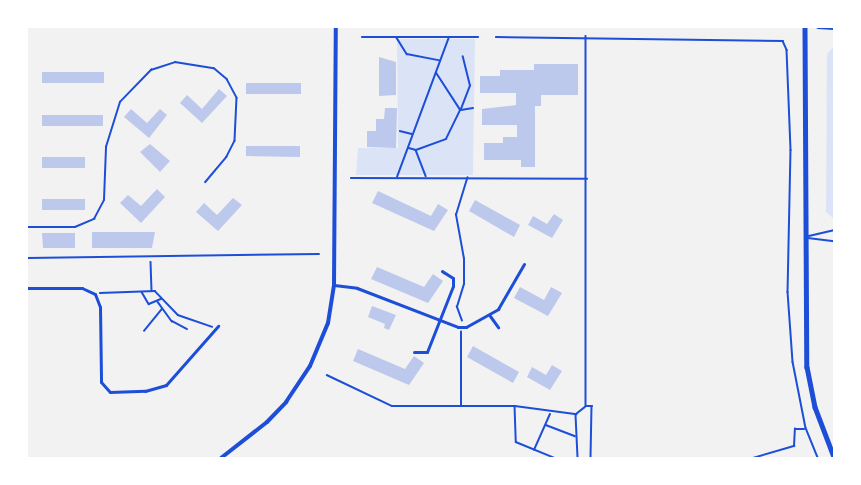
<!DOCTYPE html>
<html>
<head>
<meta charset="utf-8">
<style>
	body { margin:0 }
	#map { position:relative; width:861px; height:485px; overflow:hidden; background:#f2f2f2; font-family:Barlow,sans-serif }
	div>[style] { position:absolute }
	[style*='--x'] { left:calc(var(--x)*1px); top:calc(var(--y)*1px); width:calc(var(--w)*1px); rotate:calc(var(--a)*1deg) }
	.green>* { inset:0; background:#dbe4f7 }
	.building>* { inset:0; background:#bdc9ec }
	.path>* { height:1.5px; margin:-0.75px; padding:0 0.75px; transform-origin:0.75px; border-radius:0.75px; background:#1d4ed8 }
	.service>* { height:1.5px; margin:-0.75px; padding:0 0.75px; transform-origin:0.75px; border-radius:0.75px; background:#1d4ed8 }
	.pedestrian>* { height:2px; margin:-1px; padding:0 1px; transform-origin:1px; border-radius:1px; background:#1d4ed8 }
	.minor>* { height:3px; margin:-1.5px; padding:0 1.5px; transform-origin:1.5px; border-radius:1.5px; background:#1d4ed8 }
	.tertiary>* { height:4px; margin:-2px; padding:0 2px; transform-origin:2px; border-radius:2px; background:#1d4ed8 }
	.secondary>* { height:4.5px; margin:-2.25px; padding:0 2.25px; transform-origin:2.25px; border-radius:2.25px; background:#1d4ed8 }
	span { translate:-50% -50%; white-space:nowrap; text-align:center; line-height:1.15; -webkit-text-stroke:6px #fff; paint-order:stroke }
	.frame { position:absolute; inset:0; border:28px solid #fff; pointer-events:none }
</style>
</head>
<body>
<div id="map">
	<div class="green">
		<i style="clip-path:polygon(397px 39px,475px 39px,473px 175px,356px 175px,358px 148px,398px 148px)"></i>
		<i style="clip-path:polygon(834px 46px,834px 219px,826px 212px,827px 54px)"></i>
	</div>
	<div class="building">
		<i style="clip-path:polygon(379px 57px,396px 62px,396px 95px,379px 96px)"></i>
		<i style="clip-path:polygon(534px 64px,578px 64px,578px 95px,541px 95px,541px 106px,535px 106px,535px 167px,521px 167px,521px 160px,484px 160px,484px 143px,503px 143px,503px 137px,517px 137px,517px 125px,482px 125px,482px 109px,516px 105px,516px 93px,480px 93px,480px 76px,500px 76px,500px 70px,534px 70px)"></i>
		<i style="clip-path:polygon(42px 72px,104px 72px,104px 83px,42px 83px)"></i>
		<i style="clip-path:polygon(246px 83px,301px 83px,301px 94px,246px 94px)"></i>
		<i style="clip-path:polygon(219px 89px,227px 96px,202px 123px,180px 103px,187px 95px,202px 109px)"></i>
		<i style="clip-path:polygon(385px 108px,397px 108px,396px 148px,367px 147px,367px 131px,376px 131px,376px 119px,384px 119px)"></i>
		<i style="clip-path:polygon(131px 109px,147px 123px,160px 109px,167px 115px,149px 138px,124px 117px)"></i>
		<i style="clip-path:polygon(42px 115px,103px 115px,103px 126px,42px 126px)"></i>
		<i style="clip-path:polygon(150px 144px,170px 161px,160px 172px,140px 152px)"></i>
		<i style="clip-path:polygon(246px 146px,300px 146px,300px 157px,246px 156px)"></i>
		<i style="clip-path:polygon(42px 157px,85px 157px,85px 168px,42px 168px)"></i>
		<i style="clip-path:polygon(157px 189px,165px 197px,141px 223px,120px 203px,128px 195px,141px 206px)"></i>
		<i style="clip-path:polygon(378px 191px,431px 216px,438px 204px,448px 210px,434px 231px,372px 203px)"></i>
		<i style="clip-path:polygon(233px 198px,242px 205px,218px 231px,196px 212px,204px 203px,217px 215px)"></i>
		<i style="clip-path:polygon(42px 199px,85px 199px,85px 210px,42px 210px)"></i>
		<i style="clip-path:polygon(475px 200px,520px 225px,514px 237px,469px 211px)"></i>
		<i style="clip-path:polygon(554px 214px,563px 220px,552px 238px,528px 225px,533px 216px,547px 224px)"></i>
		<i style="clip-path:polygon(92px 232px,155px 232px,152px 248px,92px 248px)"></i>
		<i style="clip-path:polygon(42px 233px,75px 233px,75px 248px,43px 248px)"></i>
		<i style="clip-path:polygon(377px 267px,424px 287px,433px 274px,443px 281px,428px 303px,371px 279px)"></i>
		<i style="clip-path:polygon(520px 287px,544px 300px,551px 287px,562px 293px,548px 316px,514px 298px)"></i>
		<i style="clip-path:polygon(372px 306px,396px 315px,389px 330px,384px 328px,385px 324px,368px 317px)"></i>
		<i style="clip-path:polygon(473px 346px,519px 372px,513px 383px,467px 357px)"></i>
		<i style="clip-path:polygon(358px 349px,405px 369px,414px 356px,424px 363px,409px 385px,353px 361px)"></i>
		<i style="clip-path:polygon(552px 365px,562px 371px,550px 390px,527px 377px,532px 367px,546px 375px)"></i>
	</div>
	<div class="path">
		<i style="--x:586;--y:36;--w:370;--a:90"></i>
		<i style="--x:586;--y:406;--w:6;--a:0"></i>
		<i style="--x:592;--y:406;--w:52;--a:91.1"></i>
		<i style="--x:362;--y:37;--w:116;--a:0"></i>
		<i style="--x:496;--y:37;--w:287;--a:0.8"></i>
		<i style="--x:783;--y:41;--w:10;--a:66"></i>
		<i style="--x:787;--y:50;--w:100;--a:87.7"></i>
		<i style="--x:791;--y:150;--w:142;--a:91.2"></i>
		<i style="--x:788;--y:292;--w:70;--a:85.9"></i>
		<i style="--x:793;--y:362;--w:67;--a:78.9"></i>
		<i style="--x:806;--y:428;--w:32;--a:68"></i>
		<i style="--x:397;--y:38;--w:19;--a:58"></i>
		<i style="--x:407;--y:54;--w:33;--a:11"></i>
		<i style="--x:461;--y:109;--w:25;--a:-69"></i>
		<i style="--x:470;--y:86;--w:30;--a:-104"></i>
		<i style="--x:461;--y:110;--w:12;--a:-9"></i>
		<i style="--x:400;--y:131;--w:12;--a:14"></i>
		<i style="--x:409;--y:148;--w:7;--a:16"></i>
		<i style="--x:416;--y:150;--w:32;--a:-20"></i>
		<i style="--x:446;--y:139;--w:32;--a:-64"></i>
		<i style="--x:460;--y:110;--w:44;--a:-123"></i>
		<i style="--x:416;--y:150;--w:28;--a:69"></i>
		<i style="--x:397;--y:177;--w:149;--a:-69.6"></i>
		<i style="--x:351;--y:178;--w:236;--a:0.2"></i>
		<i style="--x:151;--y:262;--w:28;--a:88"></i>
		<i style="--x:142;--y:292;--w:14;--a:60"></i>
		<i style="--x:149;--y:304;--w:13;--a:-23"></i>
		<i style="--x:100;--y:293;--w:55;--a:-2.1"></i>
		<i style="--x:155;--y:291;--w:33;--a:46"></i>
		<i style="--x:178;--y:315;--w:36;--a:19"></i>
		<i style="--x:158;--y:302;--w:24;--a:54"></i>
		<i style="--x:172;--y:321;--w:17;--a:28"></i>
		<i style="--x:462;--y:321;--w:15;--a:-110"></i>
		<i style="--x:457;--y:307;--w:24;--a:-73"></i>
		<i style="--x:464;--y:284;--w:25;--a:-90"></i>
		<i style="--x:464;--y:259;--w:45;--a:-100.3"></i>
		<i style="--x:456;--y:215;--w:39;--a:-73"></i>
		<i style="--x:144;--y:331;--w:28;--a:-51"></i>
		<i style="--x:327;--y:375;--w:72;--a:25.5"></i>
		<i style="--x:392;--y:406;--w:123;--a:0"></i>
		<i style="--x:515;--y:406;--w:36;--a:88"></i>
		<i style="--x:516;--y:442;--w:42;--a:22.3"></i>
		<i style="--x:461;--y:405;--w:73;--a:-90"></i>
		<i style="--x:515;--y:406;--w:62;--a:7.5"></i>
		<i style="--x:576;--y:414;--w:11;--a:-38"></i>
		<i style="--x:576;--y:415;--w:43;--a:87.3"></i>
		<i style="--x:546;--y:425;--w:31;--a:21"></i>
		<i style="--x:534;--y:450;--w:39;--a:-66"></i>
		<i style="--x:613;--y:458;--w:55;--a:0"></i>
		<i style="--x:753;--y:458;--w:43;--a:-16.3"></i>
		<i style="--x:794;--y:446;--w:17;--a:-87"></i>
		<i style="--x:795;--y:429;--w:9;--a:0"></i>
	</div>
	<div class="service">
		<i style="--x:27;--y:227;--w:48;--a:0"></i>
		<i style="--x:75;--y:227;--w:21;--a:-23"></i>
		<i style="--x:94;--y:219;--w:21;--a:-62"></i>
		<i style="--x:104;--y:200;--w:53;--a:-87.8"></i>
		<i style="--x:106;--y:147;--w:47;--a:-72.7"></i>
		<i style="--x:120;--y:102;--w:45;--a:-45.9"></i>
		<i style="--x:151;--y:70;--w:25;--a:-18"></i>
		<i style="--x:175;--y:62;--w:39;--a:9"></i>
		<i style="--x:214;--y:68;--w:17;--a:40"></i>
		<i style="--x:227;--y:79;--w:21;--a:62"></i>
		<i style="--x:237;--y:98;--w:43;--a:92.7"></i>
		<i style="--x:235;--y:141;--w:18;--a:117"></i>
		<i style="--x:227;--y:157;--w:33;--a:130"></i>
		<i style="--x:809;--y:236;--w:26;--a:-13"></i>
		<i style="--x:808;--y:238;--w:26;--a:7"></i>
	</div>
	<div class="pedestrian">
		<i style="--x:27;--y:258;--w:292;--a:-0.8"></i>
	</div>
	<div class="minor">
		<i style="--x:334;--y:285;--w:23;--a:7"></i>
		<i style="--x:357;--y:288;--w:108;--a:21.1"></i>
		<i style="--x:458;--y:327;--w:8;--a:0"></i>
		<i style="--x:466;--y:327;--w:37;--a:-29"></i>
		<i style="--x:498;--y:309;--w:52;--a:-60"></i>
		<i style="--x:27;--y:288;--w:55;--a:0"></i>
		<i style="--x:82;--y:288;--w:14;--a:25"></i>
		<i style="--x:95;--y:294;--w:14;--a:69"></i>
		<i style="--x:100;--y:307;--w:75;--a:89.2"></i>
		<i style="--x:101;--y:382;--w:13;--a:48"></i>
		<i style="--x:110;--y:392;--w:35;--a:-2"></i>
		<i style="--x:145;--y:391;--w:22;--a:-16"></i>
		<i style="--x:166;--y:385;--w:79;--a:-48.6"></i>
		<i style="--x:490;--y:316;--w:14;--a:54"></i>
		<i style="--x:414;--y:352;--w:13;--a:0"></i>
		<i style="--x:427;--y:352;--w:71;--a:-68.5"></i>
		<i style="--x:453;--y:286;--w:8;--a:-90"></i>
		<i style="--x:453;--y:278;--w:13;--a:-148"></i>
	</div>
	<div class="tertiary">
		<i style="--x:818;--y:27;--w:16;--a:4"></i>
		<i style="--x:221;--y:458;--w:58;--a:-38"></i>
		<i style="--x:267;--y:422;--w:28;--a:-46"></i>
		<i style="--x:286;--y:402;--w:43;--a:-56.3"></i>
		<i style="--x:310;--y:366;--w:47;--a:-67.3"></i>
		<i style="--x:328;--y:323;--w:38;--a:-81"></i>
		<i style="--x:334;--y:285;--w:258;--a:-89.6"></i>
	</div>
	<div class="secondary">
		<i style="--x:805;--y:27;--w:340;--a:89.7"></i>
		<i style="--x:807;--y:367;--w:41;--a:78.7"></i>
		<i style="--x:815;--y:407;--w:53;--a:69.2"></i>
	</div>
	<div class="frame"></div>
</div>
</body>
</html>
